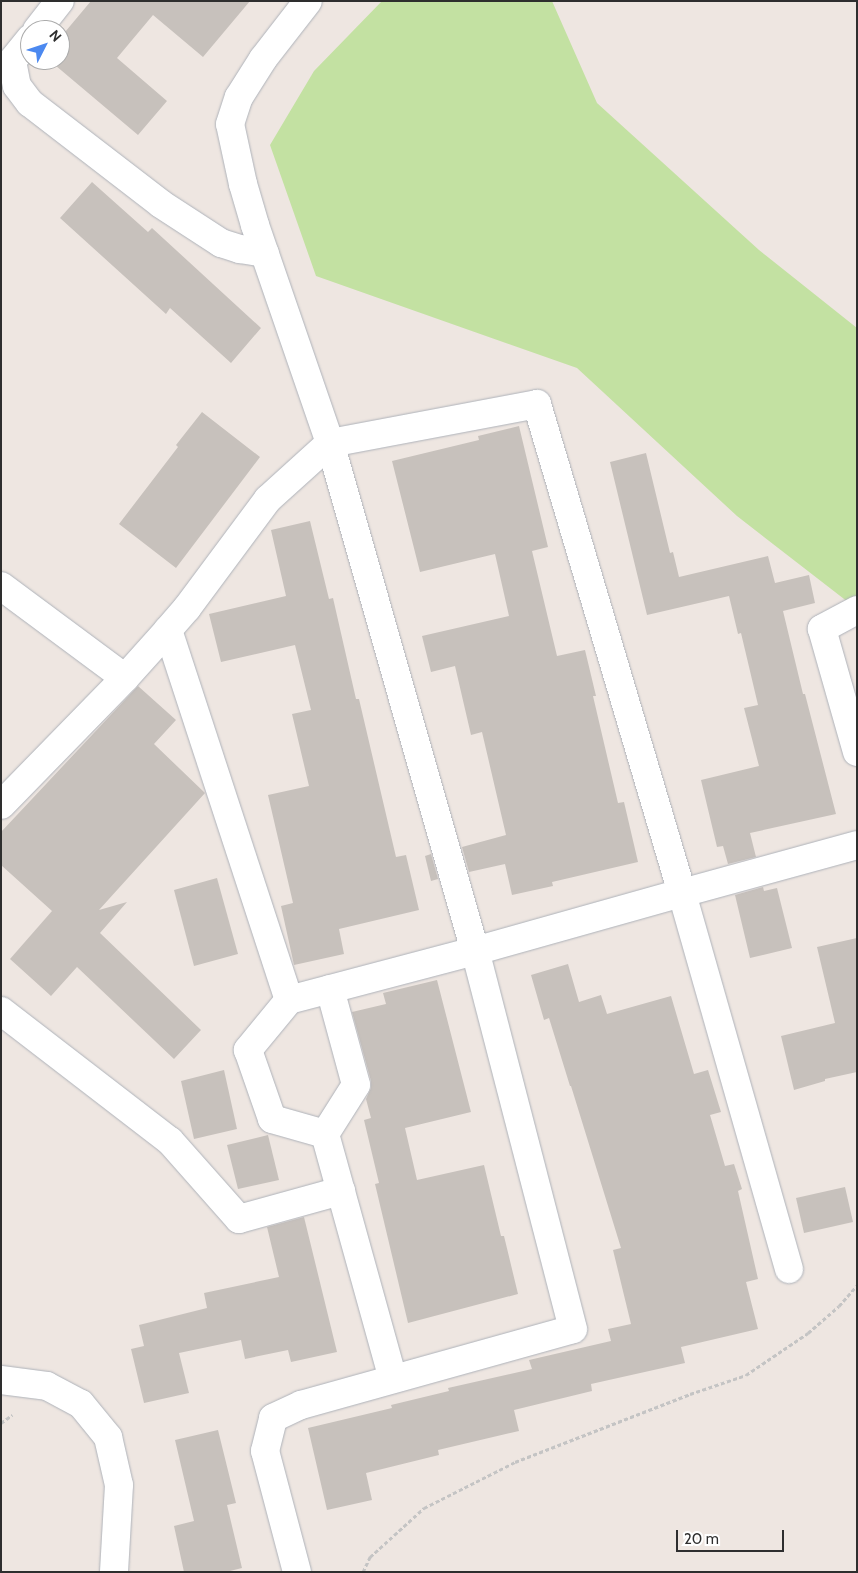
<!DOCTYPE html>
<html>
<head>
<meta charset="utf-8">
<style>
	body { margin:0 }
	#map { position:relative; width:858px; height:1573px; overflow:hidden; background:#eee6e1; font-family:Cabin,sans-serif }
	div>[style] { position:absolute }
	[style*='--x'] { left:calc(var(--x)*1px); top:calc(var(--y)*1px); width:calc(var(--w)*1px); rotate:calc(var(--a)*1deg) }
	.green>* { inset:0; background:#c3e1a2 }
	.building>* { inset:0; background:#c7c1bc }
	.path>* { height:3px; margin-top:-1.5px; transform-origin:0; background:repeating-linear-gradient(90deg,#c4c4c4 0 4px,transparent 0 6.5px) }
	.roads { filter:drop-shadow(0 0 1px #aeb2b9) drop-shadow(0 0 1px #aeb2b9) }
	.street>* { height:28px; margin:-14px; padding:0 14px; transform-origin:14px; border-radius:14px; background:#fff }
	.secondary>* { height:28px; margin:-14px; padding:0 14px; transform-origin:14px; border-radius:14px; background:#fff }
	span { translate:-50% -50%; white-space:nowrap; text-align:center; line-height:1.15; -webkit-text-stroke:5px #fff; paint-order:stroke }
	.frame { position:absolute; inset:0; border:2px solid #2e2e2e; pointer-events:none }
	.north { position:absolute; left:20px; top:20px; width:50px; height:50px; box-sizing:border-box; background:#fff; border:1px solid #ababab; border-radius:50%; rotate:49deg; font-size:14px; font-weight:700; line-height:20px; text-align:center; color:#2e2e2e }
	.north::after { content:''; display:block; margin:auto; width:18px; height:22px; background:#4c89f0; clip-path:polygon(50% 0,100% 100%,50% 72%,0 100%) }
	.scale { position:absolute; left:676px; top:1530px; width:108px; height:22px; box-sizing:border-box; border:2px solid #2e2e2e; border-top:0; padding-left:6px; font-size:15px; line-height:18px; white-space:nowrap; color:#2e2e2e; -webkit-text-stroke:4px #fff; paint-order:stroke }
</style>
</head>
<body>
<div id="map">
	<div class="green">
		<i style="clip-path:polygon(382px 1px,552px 1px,597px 103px,759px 250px,857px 328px,857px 609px,737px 516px,577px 368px,316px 276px,270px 145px,314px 71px)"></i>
	</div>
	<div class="building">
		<i style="clip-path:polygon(91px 1px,250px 1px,203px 57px,153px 15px,117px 58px,167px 101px,138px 135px,49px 60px,60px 60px,60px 38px)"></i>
		<i style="clip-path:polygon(92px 182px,148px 232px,152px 228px,261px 328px,231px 363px,170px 308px,166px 314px,60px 218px)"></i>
		<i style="clip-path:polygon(202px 412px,260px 457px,176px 568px,119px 524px,178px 447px,176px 445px)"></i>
		<i style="clip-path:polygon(519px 426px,548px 547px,532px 551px,557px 656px,585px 650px,596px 696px,593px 696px,618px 803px,624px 802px,638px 862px,552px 882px,553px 886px,512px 895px,505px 864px,469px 872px,462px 847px,506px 835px,482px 732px,471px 735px,455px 666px,431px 672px,422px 636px,509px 616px,495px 554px,420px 572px,392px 461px,479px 440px,478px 436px)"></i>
		<i style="clip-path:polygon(646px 453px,670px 553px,673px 552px,679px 577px,768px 556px,775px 583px,809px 575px,815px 603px,783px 611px,803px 694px,805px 694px,836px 814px,750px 833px,756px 857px,728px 864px,723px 846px,717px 847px,701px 780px,759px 766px,744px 708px,758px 705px,741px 633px,738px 634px,729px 596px,647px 615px,610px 462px)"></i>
		<i style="clip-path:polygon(310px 521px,329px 599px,333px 598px,356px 699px,359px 699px,396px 857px,406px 855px,419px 910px,339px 929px,344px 954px,294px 965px,281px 906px,293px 903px,268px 795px,309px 786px,292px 714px,311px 710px,295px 645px,221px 662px,209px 614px,286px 596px,271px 530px)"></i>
		<i style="clip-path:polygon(138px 686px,176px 720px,154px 744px,205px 793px,99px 910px,127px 902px,100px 933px,201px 1030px,174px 1059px,77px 967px,51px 996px,10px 959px,52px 911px,1px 865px,1px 832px)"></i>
		<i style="clip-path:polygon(431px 854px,438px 879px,431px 881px,425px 856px)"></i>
		<i style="clip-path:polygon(217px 878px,238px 954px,194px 966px,174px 890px)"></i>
		<i style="clip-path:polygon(763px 887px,764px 891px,777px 888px,792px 948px,750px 958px,735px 895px)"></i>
		<i style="clip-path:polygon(857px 938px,857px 1072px,825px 1079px,825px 1081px,794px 1090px,781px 1036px,835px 1023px,817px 947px)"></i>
		<i style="clip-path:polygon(568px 964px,579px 1002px,601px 995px,607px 1014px,671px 996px,694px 1074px,708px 1070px,721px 1112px,710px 1115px,725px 1166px,734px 1164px,742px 1189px,738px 1191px,758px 1279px,746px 1282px,758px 1329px,681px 1347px,685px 1363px,591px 1384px,592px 1391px,514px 1410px,519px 1431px,438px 1450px,439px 1455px,366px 1473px,372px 1500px,327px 1510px,308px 1428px,392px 1408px,391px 1405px,449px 1391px,448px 1388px,532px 1369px,529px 1360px,611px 1341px,608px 1329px,631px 1324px,613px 1250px,621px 1248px,571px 1086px,570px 1086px,549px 1018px,544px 1020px,531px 975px)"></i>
		<i style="clip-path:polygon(437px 980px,471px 1112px,405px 1128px,417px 1180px,484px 1165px,501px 1236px,504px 1236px,518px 1294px,408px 1323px,375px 1184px,379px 1183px,364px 1120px,371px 1118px,366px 1099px,371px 1088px,371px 1081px,352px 1012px,386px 1004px,383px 993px)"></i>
		<i style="clip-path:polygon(224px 1070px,237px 1129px,194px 1139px,181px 1081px)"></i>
		<i style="clip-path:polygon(268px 1135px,279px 1180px,238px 1189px,227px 1145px)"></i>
		<i style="clip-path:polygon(845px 1187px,853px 1222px,804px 1233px,796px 1198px)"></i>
		<i style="clip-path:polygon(304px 1217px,337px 1352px,291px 1362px,288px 1350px,245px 1359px,241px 1340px,179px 1353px,189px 1393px,144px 1403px,131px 1349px,144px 1346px,139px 1325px,207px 1308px,204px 1293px,279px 1277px,267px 1227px)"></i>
		<i style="clip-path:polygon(218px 1430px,236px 1503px,227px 1505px,242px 1568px,226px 1572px,184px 1572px,174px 1526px,194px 1521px,175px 1440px)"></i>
	</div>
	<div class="path">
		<i style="--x:1;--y:1423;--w:14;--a:-36"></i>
		<i style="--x:363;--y:1572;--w:17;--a:-65"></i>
		<i style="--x:370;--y:1557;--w:73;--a:-42.2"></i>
		<i style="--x:424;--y:1508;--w:102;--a:-26.8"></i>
		<i style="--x:515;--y:1462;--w:188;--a:-21.2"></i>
		<i style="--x:690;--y:1394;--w:59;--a:-18.7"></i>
		<i style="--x:746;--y:1375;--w:75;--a:-34.1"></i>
		<i style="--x:808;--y:1333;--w:41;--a:-41.1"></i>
		<i style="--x:839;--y:1306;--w:28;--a:-49"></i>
	</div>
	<div class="roads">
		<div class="street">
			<i style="--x:37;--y:30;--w:37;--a:-52"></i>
			<i style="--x:30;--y:39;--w:28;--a:129"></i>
			<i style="--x:12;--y:61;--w:25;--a:79"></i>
			<i style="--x:17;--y:86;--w:21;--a:53"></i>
			<i style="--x:30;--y:103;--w:165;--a:37.6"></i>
			<i style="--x:161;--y:204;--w:72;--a:33"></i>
			<i style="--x:221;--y:243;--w:20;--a:18"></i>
			<i style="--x:240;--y:249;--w:25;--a:9"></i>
			<i style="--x:1;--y:586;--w:154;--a:36.6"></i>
			<i style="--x:125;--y:678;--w:177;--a:134.3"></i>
			<i style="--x:857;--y:610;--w:40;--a:152"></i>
			<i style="--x:822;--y:629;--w:128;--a:74.1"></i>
			<i style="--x:125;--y:678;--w:64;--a:-48.1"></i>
			<i style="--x:330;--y:989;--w:99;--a:74.8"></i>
			<i style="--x:356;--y:1085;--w:58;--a:122.3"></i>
			<i style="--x:325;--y:1134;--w:254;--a:74.5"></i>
			<i style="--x:289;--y:1000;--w:65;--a:129.4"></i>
			<i style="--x:248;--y:1050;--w:73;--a:70.8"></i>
			<i style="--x:272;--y:1119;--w:55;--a:15.8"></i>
			<i style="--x:1;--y:1011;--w:213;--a:37.6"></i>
			<i style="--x:170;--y:1141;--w:104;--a:48.5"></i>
			<i style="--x:239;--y:1219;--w:106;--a:-15.4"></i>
			<i style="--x:789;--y:1269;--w:391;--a:-105.9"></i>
			<i style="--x:682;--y:893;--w:510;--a:-106.52"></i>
			<i style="--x:537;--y:404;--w:211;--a:169.3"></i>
			<i style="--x:330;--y:443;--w:84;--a:137.9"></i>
			<i style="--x:268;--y:499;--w:136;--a:126.6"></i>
			<i style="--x:187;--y:608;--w:29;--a:131"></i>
			<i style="--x:168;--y:630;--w:389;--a:71.9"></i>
			<i style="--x:289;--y:1000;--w:192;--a:-14.8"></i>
			<i style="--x:475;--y:951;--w:215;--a:-15.7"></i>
			<i style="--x:682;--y:893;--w:181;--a:-15.3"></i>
			<i style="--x:1;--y:1380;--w:46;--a:7.4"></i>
			<i style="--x:47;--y:1386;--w:38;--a:28"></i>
			<i style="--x:81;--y:1404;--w:43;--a:50.7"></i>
			<i style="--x:108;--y:1437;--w:49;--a:77.1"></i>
			<i style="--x:119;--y:1485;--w:87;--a:93.3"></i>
		</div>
		<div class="secondary">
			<i style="--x:297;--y:1572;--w:125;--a:-104.8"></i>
			<i style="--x:265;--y:1451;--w:34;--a:-76"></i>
			<i style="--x:273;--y:1418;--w:31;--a:-25"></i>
			<i style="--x:301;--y:1405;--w:282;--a:-15.6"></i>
			<i style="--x:573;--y:1329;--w:390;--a:-104.5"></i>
			<i style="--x:475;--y:951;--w:528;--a:-105.93"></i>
			<i style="--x:330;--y:443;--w:231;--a:-109"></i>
			<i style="--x:255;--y:225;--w:43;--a:-106.3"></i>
			<i style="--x:243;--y:184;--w:61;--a:-102.2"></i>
			<i style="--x:230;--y:124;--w:28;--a:-72"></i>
			<i style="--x:239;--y:97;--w:45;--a:-57.7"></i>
			<i style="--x:263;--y:59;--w:73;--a:-52.2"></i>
		</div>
	</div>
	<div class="frame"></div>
	<div class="north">N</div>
	<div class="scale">20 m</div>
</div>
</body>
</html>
